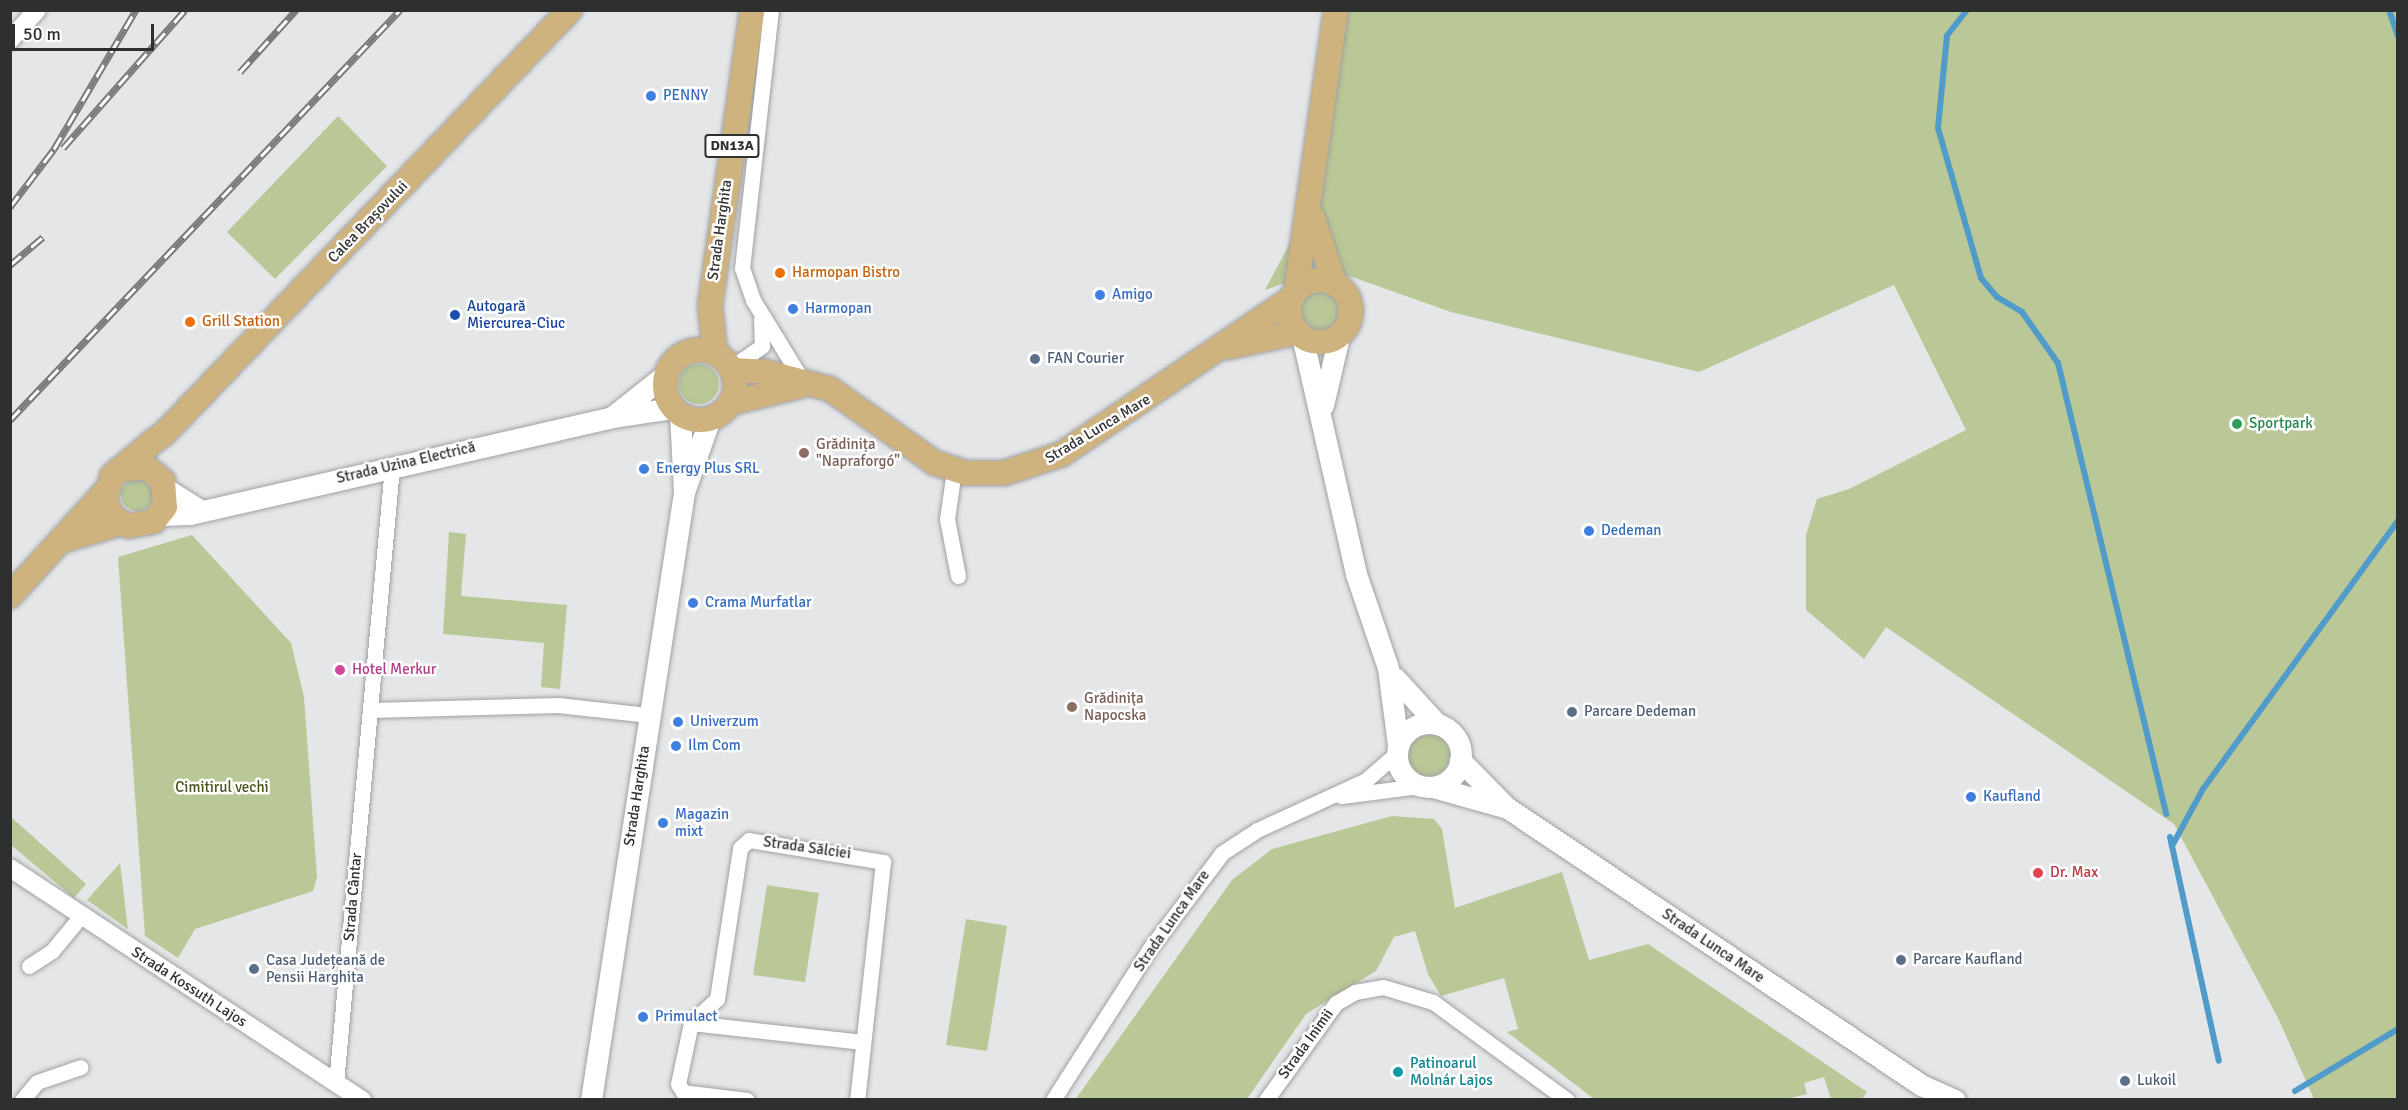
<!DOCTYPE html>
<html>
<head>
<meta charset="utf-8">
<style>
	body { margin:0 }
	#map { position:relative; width:2408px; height:1110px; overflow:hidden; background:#e5e6e8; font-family:Signika,sans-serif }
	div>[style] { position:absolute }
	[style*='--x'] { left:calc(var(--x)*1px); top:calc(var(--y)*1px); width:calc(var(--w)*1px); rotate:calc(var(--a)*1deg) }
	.green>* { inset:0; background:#b9c896 }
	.round { border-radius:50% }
	.stream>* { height:6px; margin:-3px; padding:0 3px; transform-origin:3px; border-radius:3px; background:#519bca }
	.roads { filter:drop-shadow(0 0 2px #a0a1a3) drop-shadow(0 0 2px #a0a1a3) }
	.minor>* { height:15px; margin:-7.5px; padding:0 7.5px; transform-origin:7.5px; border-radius:7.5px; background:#fff }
	.tertiary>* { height:18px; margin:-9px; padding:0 9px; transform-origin:9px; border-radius:9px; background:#fff }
	.secondary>* { height:21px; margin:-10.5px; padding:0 10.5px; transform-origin:10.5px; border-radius:10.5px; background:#fff }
	.secondary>.ring { margin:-10.5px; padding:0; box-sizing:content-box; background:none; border:21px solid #fff; border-radius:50% }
	.primary>* { height:24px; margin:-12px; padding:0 12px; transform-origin:12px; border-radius:12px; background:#cfb37f }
	.primary>.ring { margin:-12px; padding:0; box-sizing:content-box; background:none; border:24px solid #cfb37f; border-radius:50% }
	.rail>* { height:7px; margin-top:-3.5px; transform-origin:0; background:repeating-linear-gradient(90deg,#fff 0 14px,#797a7b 0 28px); box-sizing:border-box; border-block:2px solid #797a7b }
	.dots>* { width:16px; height:16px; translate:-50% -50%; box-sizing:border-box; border:3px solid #fff; border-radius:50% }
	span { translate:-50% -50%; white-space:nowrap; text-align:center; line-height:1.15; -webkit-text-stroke:5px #fff; paint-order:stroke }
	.shield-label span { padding:2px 4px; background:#fff; border:2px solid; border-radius:4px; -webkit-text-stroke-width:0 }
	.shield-label { font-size:14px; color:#2e2f2f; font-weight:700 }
	.shop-label { font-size:15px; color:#366cbe }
	.left { translate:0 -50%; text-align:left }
	.street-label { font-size:15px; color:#2e2f2f }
	.food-label { font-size:15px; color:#c56008 }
	.transit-label { font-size:15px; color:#164399 }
	.service-label { font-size:15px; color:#4e5e75 }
	.leisure-label { font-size:15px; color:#27864d }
	.education-label { font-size:15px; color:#785e54 }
	.hotel-label { font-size:15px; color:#b23c85 }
	.park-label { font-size:15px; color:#45521c }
	.health-label { font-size:15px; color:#be3a42 }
	.culture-label { font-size:15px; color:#0d838f }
	.frame { position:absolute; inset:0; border:12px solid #2e2f2f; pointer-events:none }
	.scale { position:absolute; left:12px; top:24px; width:142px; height:27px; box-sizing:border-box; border:3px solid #2e2f2f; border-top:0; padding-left:8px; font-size:18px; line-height:21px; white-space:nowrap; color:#2e2f2f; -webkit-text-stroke:4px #fff; paint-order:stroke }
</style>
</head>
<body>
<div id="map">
	<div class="green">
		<i style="clip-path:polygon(1324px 11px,2397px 11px,2397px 1099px,2314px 1099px,2279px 1020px,2174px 824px,1886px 627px,1864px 659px,1806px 610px,1806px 535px,1817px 499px,1849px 489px,1966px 430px,1894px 285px,1699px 372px,1451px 312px,1352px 277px,1317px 272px,1265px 290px,1298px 228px)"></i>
		<i style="clip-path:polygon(338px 116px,387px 166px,275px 279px,227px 232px)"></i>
		<i class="round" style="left:1299px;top:288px;width:44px;height:44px"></i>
		<i class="round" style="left:679px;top:364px;width:40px;height:40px"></i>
		<i class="round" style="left:121px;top:479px;width:32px;height:32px"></i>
		<i style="clip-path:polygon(449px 532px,466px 534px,461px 596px,567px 605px,560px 689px,541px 687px,544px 643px,443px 634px)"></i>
		<i style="clip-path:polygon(192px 535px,291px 643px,304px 697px,317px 877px,313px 891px,195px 929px,178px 958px,145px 936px,118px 557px)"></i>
		<i class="round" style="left:1408px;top:734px;width:42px;height:42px"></i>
		<i style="clip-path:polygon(10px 816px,86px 884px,74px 898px,11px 845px)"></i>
		<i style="clip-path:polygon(1392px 816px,1434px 819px,1442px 829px,1455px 908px,1562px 872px,1589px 960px,1648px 944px,1867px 1092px,1862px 1099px,1831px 1099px,1824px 1077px,1804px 1083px,1807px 1094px,1786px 1099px,1594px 1099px,1507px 1032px,1518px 1029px,1504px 978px,1441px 996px,1428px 974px,1415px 931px,1394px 937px,1376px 971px,1306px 1014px,1247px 1099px,1075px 1100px,1232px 880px,1272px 849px)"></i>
		<i style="clip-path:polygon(120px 863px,128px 929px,87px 900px)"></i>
		<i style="clip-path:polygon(767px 885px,819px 893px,805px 982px,753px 975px)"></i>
		<i style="clip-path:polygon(966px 919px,1007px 926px,987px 1051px,946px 1045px)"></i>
	</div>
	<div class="stream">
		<i style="--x:1967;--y:10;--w:33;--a:128"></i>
		<i style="--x:1947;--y:36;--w:92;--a:95.6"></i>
		<i style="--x:1938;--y:128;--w:156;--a:74"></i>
		<i style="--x:1981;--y:278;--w:25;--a:50"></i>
		<i style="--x:1997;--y:297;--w:29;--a:31"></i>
		<i style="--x:2022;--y:312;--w:62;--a:54.8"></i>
		<i style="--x:2058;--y:363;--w:464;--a:76.5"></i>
		<i style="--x:2389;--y:10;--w:28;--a:71"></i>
		<i style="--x:2170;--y:837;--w:229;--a:77.7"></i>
		<i style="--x:2172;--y:846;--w:65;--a:-61.5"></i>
		<i style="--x:2203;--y:789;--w:331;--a:-54"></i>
		<i style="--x:2295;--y:1091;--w:120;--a:-31"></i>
	</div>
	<div class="roads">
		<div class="minor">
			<i style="--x:771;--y:10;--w:260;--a:96.4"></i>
			<i style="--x:742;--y:268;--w:34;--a:71"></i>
			<i style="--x:753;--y:300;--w:94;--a:58.5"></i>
			<i style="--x:732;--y:367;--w:37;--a:-35"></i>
			<i style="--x:762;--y:346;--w:27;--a:-92"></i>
			<i style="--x:954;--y:470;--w:49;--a:98.1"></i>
			<i style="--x:947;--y:519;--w:58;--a:79.1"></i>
			<i style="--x:370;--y:710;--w:188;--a:-1.5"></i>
			<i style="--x:558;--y:705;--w:92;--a:6.3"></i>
			<i style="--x:1341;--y:796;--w:79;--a:-7.3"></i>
			<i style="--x:29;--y:966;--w:27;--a:-33"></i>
			<i style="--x:52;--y:951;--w:45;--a:-50.4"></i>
			<i style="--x:691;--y:1023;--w:173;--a:6.3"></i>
			<i style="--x:336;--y:1083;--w:620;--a:-84.81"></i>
			<i style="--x:22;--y:1100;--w:23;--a:-50"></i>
			<i style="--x:37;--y:1082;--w:46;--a:-18.8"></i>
			<i style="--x:747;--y:1100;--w:64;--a:-172.9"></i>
			<i style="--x:683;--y:1092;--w:9;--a:-122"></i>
			<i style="--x:678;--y:1084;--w:62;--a:-78"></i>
			<i style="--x:691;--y:1023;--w:35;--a:-43"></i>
			<i style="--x:717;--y:999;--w:153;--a:-81.3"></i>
			<i style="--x:740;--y:848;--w:12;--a:-42"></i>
			<i style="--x:749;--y:840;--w:136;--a:9.3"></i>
			<i style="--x:883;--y:862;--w:239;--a:96.2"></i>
			<i style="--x:1053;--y:1100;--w:182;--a:-57.4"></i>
			<i style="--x:1151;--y:947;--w:118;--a:-52.9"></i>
			<i style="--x:1222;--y:853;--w:42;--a:-33.3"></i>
			<i style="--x:1257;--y:830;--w:120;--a:-24.6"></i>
			<i style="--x:1366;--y:780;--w:41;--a:-41.1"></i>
			<i style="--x:1266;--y:1100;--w:120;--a:-54.2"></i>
			<i style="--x:1336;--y:1003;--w:22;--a:-30"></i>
			<i style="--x:1355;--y:992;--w:28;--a:-10"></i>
			<i style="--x:1383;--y:987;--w:52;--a:16.7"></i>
			<i style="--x:1433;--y:1002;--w:166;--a:36.2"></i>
		</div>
		<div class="tertiary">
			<i style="--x:10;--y:40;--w:40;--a:-48"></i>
			<i style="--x:10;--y:868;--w:422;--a:33.4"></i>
		</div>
		<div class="secondary">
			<i style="--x:1302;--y:336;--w:244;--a:77.2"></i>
			<i style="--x:1356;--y:574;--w:99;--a:71.2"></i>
			<i style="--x:1388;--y:668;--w:78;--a:82.6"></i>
			<i style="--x:1323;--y:405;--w:70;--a:-76.8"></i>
			<i style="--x:612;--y:417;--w:68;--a:-38.4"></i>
			<i style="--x:166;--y:489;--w:40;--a:32"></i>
			<i style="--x:684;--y:492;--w:78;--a:-70.6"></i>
			<i style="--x:160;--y:515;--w:30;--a:-2"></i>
			<i style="--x:190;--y:514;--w:433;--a:-12.9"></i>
			<i style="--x:612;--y:417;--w:62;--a:-8.4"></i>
			<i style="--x:1395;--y:678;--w:62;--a:47.6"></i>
			<i class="ring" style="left:1397px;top:723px;width:43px;height:43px"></i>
			<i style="--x:1460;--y:760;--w:66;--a:45.6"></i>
			<i style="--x:1506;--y:807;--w:500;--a:33.8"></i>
			<i style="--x:1921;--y:1085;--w:37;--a:24"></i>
			<i style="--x:1433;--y:787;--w:74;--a:15.7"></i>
			<i style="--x:591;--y:1100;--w:615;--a:-81.3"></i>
			<i style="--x:684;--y:492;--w:78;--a:-92.9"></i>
		</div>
		<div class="primary">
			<i style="--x:1313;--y:218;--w:70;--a:71.6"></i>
			<i class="ring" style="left:1289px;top:280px;width:38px;height:38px"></i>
			<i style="--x:1296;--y:291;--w:284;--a:-81.9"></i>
			<i style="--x:1228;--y:347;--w:72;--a:-12.1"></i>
			<i class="ring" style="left:665px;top:350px;width:46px;height:46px"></i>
			<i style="--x:715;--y:353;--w:47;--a:-96.1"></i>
			<i style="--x:710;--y:306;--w:299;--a:-81.9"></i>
			<i style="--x:732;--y:370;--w:34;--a:3"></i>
			<i style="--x:766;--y:372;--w:66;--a:14.9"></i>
			<i style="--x:830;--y:389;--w:128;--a:35.2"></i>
			<i style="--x:935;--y:463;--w:33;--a:18"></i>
			<i style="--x:966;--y:473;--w:38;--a:0"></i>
			<i style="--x:1004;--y:473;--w:61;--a:-18.1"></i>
			<i style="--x:1062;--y:454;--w:278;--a:-34.1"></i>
			<i style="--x:730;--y:403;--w:72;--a:-13.7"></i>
			<i style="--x:119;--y:470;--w:27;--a:-6"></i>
			<i style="--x:146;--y:467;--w:22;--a:39"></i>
			<i style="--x:163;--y:481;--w:26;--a:86"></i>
			<i style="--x:165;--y:507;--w:18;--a:128"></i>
			<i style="--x:154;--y:521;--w:25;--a:169"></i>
			<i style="--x:129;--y:526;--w:17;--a:-152"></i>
			<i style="--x:114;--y:518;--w:19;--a:-118"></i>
			<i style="--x:105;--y:501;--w:26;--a:-74"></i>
			<i style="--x:112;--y:476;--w:9;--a:-41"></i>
			<i style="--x:119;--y:470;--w:47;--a:-39.8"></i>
			<i style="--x:155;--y:440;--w:12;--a:-35"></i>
			<i style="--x:165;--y:433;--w:586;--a:-46.25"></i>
			<i style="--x:64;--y:540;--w:59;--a:-16.6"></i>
			<i style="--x:10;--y:596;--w:141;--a:-47.6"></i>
		</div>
	</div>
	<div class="rail">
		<i style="--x:240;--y:72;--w:84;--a:-47.9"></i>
		<i style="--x:63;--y:148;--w:184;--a:-48.5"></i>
		<i style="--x:10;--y:207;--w:73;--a:-52.8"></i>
		<i style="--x:54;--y:149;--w:161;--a:-59.5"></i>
		<i style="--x:10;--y:265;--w:43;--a:-40.3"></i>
		<i style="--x:10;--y:420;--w:566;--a:-46.43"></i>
	</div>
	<div class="dots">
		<i style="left:651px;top:96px;background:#3f7fe0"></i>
		<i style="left:780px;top:273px;background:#e8710a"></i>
		<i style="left:1100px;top:295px;background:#3f7fe0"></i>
		<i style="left:793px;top:309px;background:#3f7fe0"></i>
		<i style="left:455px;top:315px;background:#1a4fb4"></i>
		<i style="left:190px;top:322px;background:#e8710a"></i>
		<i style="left:1035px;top:359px;background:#5c6f8a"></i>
		<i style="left:2237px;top:424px;background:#2e9e5b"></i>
		<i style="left:804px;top:453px;background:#8d6e63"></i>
		<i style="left:644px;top:469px;background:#3f7fe0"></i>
		<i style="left:1589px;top:531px;background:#3f7fe0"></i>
		<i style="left:693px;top:603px;background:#3f7fe0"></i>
		<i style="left:340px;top:670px;background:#d1479c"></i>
		<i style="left:1072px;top:707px;background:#8d6e63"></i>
		<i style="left:1572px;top:712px;background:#5c6f8a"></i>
		<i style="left:678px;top:722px;background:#3f7fe0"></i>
		<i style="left:676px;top:746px;background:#3f7fe0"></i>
		<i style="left:1971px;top:797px;background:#3f7fe0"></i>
		<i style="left:663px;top:823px;background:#3f7fe0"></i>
		<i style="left:2038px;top:873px;background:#e0444e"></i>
		<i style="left:1901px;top:960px;background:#5c6f8a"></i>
		<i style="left:254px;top:969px;background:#5c6f8a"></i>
		<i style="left:643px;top:1017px;background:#3f7fe0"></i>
		<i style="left:1398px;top:1072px;background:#0f9aa8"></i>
		<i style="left:2125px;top:1081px;background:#5c6f8a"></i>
	</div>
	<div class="shield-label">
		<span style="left:732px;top:146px">DN13A</span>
	</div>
	<div class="shop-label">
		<span class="left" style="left:663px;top:96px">PENNY</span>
		<span class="left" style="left:1112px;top:295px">Amigo</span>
		<span class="left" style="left:805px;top:309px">Harmopan</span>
		<span class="left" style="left:656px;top:469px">Energy Plus SRL</span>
		<span class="left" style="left:1601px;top:531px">Dedeman</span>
		<span class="left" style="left:705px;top:603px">Crama Murfatlar</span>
		<span class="left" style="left:690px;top:722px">Univerzum</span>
		<span class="left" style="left:688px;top:746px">Ilm Com</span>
		<span class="left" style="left:1983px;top:797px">Kaufland</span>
		<span class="left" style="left:675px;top:823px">Magazin<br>mixt</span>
		<span class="left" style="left:655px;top:1017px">Primulact</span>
	</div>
	<div class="street-label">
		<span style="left:368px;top:222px;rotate:-46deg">Calea Brașovului</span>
		<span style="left:720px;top:230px;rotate:-82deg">Strada Harghita</span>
		<span style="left:1098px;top:429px;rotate:-31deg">Strada Lunca Mare</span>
		<span style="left:406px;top:463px;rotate:-13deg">Strada Uzina Electrică</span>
		<span style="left:637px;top:796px;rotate:-81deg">Strada Harghita</span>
		<span style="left:807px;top:848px;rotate:8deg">Strada Sălciei</span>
		<span style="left:353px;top:897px;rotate:-85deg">Strada Cântar</span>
		<span style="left:1172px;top:921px;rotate:-55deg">Strada Lunca Mare</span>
		<span style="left:1713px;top:946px;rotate:34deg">Strada Lunca Mare</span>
		<span style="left:189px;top:987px;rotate:33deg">Strada Kossuth Lajos</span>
		<span style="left:1306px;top:1044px;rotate:-54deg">Strada Inimii</span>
	</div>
	<div class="food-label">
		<span class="left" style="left:792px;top:273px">Harmopan Bistro</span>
		<span class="left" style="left:202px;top:322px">Grill Station</span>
	</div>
	<div class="transit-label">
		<span class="left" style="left:467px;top:315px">Autogară<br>Miercurea-Ciuc</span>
	</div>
	<div class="service-label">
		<span class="left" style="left:1047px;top:359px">FAN Courier</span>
		<span class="left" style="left:1584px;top:712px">Parcare Dedeman</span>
		<span class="left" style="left:266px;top:969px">Casa Județeană de<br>Pensii Harghita</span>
		<span class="left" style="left:1913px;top:960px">Parcare Kaufland</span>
		<span class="left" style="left:2137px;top:1081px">Lukoil</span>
	</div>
	<div class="leisure-label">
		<span class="left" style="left:2249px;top:424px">Sportpark</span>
	</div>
	<div class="education-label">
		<span class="left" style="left:816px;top:453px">Grădinița<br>"Napraforgó"</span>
		<span class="left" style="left:1084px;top:707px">Grădiniţa<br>Napocska</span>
	</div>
	<div class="hotel-label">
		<span class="left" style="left:352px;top:670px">Hotel Merkur</span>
	</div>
	<div class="park-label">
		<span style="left:222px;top:788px">Cimitirul vechi</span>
	</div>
	<div class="health-label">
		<span class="left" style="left:2050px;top:873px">Dr. Max</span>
	</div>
	<div class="culture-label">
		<span class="left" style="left:1410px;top:1072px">Patinoarul<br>Molnár Lajos</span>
	</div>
	<div class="frame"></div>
	<div class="scale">50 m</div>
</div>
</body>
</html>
